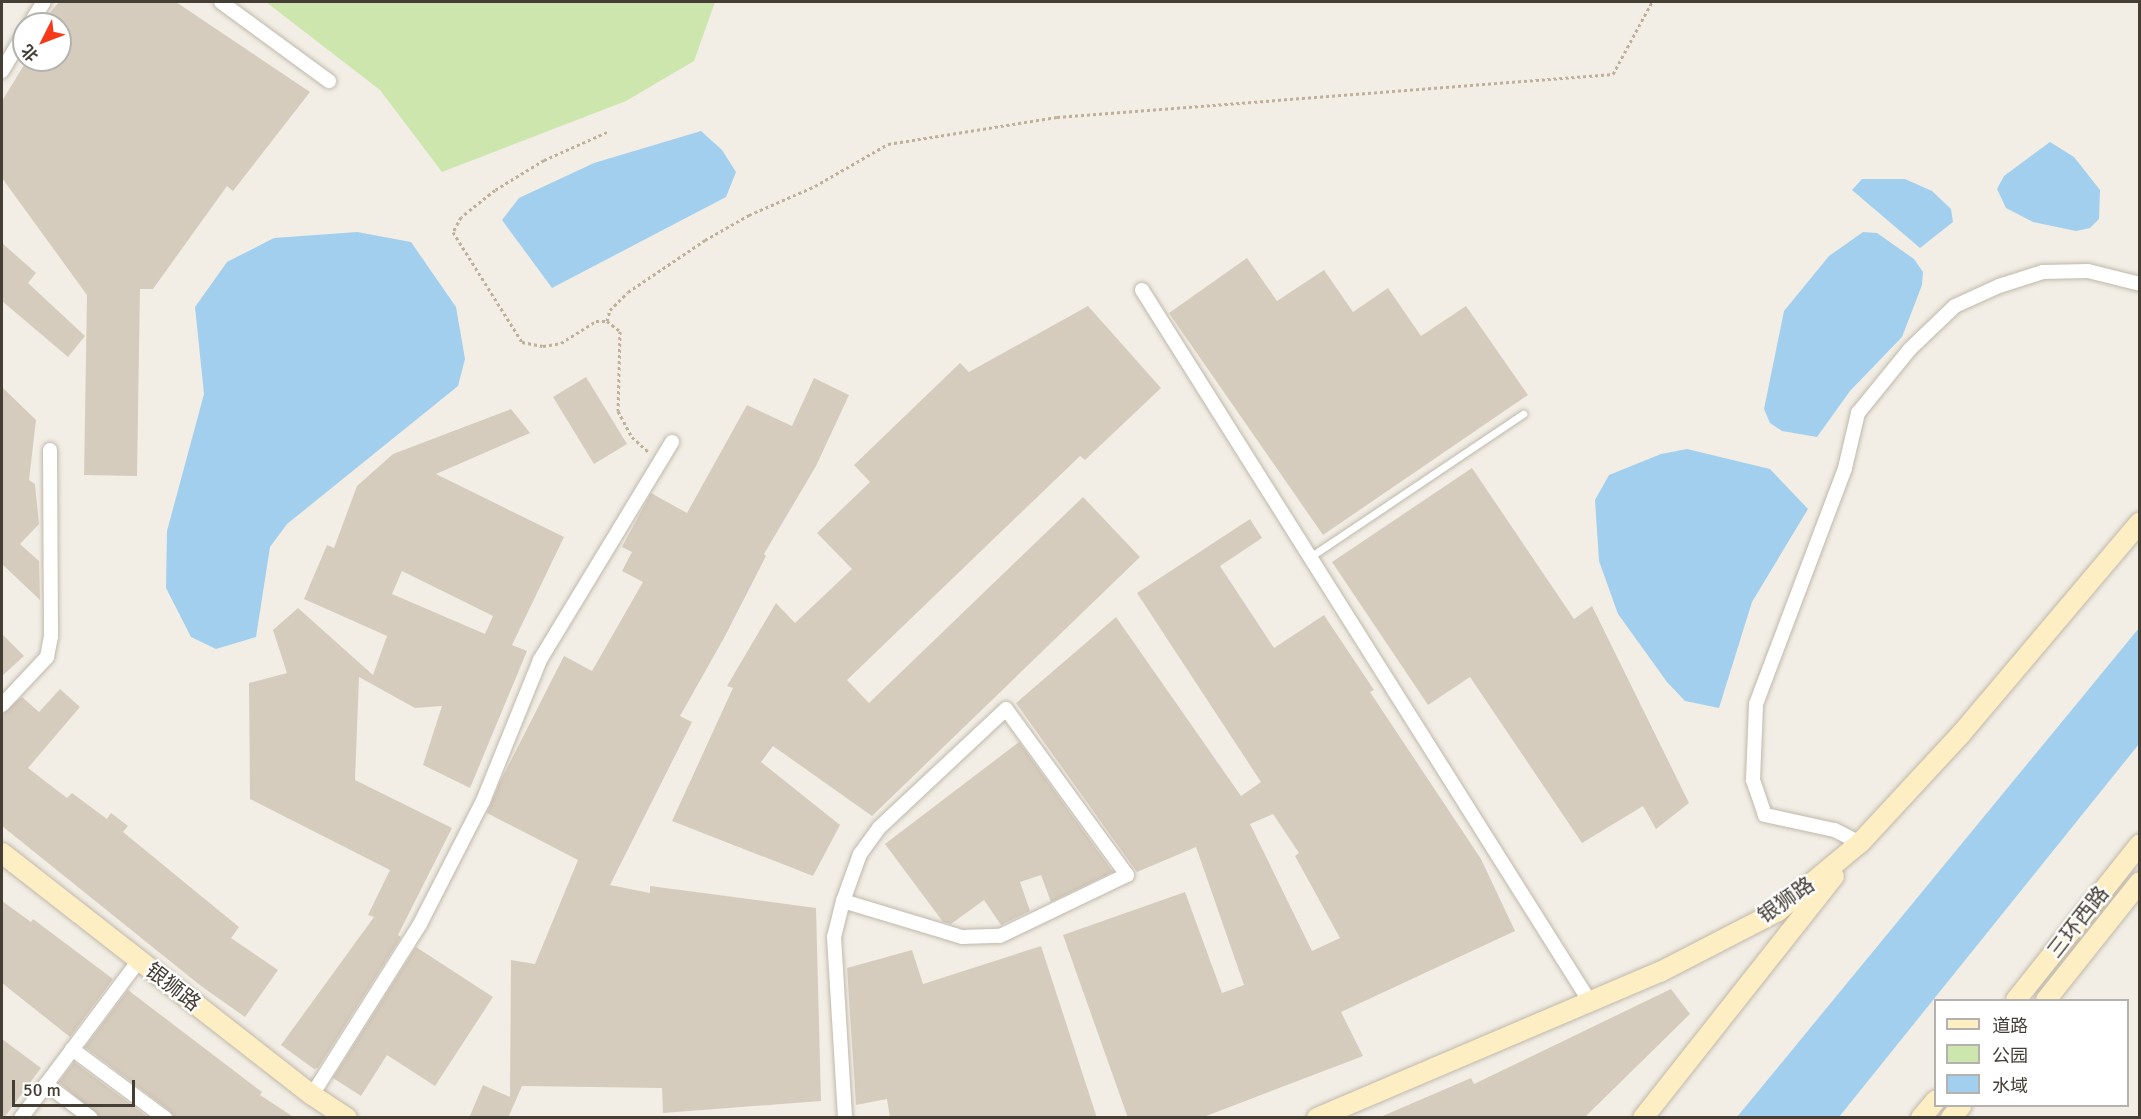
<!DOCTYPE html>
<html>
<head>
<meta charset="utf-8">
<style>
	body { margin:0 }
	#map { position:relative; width:2141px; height:1119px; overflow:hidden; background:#f2eee5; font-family:Signika,"Noto Sans SC",sans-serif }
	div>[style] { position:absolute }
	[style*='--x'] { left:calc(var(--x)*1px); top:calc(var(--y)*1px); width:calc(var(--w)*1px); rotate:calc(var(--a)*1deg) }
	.green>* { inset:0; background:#cde6ae }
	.water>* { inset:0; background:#a2cfee }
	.building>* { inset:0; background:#d6ccbd }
	.path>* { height:3px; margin-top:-1.5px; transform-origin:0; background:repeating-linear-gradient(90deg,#bfb199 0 3px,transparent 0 6px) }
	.roads { filter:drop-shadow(0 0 2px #c0b8ab) drop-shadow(0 0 2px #c0b8ab) }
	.service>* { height:7px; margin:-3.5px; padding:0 3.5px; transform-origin:3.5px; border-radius:3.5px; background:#fff }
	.minor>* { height:14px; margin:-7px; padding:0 7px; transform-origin:7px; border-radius:7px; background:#fff }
	.secondary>* { height:20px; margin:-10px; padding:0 10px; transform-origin:10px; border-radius:10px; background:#fdefc3 }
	span { translate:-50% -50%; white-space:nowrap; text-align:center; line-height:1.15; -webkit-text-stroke:4.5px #fff; paint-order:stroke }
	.street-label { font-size:21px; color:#443e35 }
	.frame { position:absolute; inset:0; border:3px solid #443e35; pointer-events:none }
	.legend { position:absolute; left:1934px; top:999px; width:195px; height:108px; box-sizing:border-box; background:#fff; border:2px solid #b4b2ae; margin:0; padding:8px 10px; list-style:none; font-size:18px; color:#443e35 }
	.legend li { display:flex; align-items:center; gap:12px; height:30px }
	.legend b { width:30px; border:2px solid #b4b2ae }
	.north { position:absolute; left:12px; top:12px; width:60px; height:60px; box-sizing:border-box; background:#fff; border:2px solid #b4b2ae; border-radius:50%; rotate:228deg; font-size:16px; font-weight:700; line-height:24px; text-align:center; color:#443e35 }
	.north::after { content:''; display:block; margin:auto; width:21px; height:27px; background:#f53919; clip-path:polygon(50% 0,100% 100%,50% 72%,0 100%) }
	.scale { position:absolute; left:12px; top:1080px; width:123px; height:27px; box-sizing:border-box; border:3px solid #443e35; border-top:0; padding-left:8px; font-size:18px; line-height:21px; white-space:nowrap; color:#443e35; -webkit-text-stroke:4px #fff; paint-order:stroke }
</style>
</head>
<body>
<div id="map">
	<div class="green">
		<i style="clip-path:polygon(266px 2px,715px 2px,694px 61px,626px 101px,442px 172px,380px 90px)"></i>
	</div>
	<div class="water">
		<i style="clip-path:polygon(701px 131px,722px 150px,736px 172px,726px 197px,552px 288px,502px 220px,519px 198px,594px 163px)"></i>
		<i style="clip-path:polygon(2050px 142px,2074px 157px,2100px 190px,2099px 219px,2090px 228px,2076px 231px,2033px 222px,2006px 208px,1997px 189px,2004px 176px)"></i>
		<i style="clip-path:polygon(1862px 179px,1905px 179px,1932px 191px,1951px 209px,1953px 222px,1920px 248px,1852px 190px)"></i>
		<i style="clip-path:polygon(357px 232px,411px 242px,456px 307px,465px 359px,458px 386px,287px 524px,270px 547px,256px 637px,216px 649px,191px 637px,166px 588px,167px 531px,204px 394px,195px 307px,227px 262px,274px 238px)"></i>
		<i style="clip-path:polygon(1863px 232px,1877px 233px,1914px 259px,1923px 272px,1922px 285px,1902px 337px,1850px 391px,1817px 437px,1782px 431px,1770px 423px,1764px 409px,1784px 311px,1829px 256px)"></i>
		<i style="clip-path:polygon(1687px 449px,1770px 469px,1808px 509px,1752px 602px,1719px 708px,1685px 701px,1667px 682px,1618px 614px,1599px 561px,1595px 500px,1609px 475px,1661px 454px)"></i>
		<i style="clip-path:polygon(2139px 628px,2139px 744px,1839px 1117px,1737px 1117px)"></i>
	</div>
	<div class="building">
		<i style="clip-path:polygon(59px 2px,176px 2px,310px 92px,233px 191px,227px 186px,153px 289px,140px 289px,137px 476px,84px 475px,87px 295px,2px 178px,2px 101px,27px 60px,60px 60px,60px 24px,48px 15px)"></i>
		<i style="clip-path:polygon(2px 243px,36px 273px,28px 283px,85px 336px,68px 357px,2px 301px)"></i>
		<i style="clip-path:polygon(1247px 258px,1277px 301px,1324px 270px,1353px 312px,1388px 288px,1421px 336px,1466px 306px,1528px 395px,1323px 535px,1169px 313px)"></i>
		<i style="clip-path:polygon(1088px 306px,1161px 388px,1085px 460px,1080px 456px,847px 680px,869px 703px,1083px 497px,1140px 557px,872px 816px,773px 746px,761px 762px,840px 825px,813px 876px,672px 821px,733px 688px,727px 686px,776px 603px,795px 623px,852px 569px,817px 533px,870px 482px,854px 465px,960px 363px,969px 372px)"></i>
		<i style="clip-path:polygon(586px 377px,627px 444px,594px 464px,553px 397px)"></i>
		<i style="clip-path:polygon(814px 378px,849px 395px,816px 466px,764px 554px,766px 556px,724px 638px,680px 716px,692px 722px,610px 885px,650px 893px,650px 886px,816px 908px,821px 1101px,663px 1113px,662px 1088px,522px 1086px,508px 1118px,469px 1118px,483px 1085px,510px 1097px,511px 960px,535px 964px,578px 860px,487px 813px,500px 782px,564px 656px,592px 671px,643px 582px,622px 571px,632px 552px,622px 547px,651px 493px,687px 513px,747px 405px,792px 426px)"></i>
		<i style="clip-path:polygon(2px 387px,36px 420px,29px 480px,35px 484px,39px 524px,20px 544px,39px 561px,40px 600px,2px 564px)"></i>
		<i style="clip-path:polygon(evenodd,511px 409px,530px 433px,436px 474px,564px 537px,512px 645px,527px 651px,470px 788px,423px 765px,442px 706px,415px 708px,359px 677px,355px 780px,452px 828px,398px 935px,401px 937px,318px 1068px,314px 1069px,281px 1045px,374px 917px,368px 915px,390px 870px,250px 799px,249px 683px,287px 673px,273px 630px,298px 608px,373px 675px,387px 636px,304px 599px,327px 545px,334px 548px,357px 486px,393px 454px,511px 409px,402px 571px,493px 616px,485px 634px,392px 594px,402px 571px)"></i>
		<i style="clip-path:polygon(1472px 468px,1574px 619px,1592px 606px,1689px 803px,1656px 829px,1643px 806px,1582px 843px,1470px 677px,1428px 705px,1332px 562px)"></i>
		<i style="clip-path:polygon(evenodd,1250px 519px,1262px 538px,1220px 566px,1274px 648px,1324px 615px,1374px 690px,1370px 692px,1481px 859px,1515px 931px,1341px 1012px,1363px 1056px,1201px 1118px,1128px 1118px,1063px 935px,1185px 892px,1222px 993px,1244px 985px,1196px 847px,1137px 872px,1016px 703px,1116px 617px,1241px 796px,1261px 782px,1137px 593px,1250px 519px,1273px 814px,1299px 853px,1295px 856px,1340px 938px,1312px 951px,1250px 824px,1273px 814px)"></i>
		<i style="clip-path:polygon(2px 634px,24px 656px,2px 676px)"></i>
		<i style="clip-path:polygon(60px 689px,80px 707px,28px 768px,67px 798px,72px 793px,107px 819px,111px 813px,128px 826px,123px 832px,239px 927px,231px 938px,278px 970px,245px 1017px,201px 986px,2px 826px,2px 714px,22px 697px,39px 712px)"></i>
		<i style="clip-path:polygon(1019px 742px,1113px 872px,1051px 902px,1041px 875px,1020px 882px,1030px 911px,1001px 925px,984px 900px,951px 924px,943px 922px,885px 844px)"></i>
		<i style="clip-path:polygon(2px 901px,31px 922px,33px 919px,113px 979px,70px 1037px,2px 983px)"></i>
		<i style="clip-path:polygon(1041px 946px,1097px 1118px,890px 1118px,887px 1099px,856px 1105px,847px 968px,912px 950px,923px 984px)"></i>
		<i style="clip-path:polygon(416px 947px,493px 997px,435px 1086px,387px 1055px,361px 1096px,333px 1078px)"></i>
		<i style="clip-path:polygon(1671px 989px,1690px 1014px,1584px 1118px,1378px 1118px,1471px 1078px,1474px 1084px)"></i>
		<i style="clip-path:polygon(128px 990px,262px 1092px,260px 1095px,295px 1118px,174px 1118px,170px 1111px,85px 1047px)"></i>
		<i style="clip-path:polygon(2px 1039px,41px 1068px,4px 1118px,2px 1118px)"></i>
		<i style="clip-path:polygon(74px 1062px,149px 1118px,100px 1118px,59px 1082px)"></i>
	</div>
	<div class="path">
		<i style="--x:607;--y:132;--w:69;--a:156"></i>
		<i style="--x:544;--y:160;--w:57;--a:148.5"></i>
		<i style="--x:495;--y:190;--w:43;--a:141.5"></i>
		<i style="--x:461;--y:217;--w:17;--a:118"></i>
		<i style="--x:453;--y:232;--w:130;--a:57.9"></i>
		<i style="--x:522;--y:342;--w:21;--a:11"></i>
		<i style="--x:543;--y:346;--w:18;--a:-9"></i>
		<i style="--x:561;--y:343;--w:41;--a:-32.2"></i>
		<i style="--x:596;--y:321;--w:11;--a:0"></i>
		<i style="--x:607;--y:321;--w:16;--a:38"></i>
		<i style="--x:620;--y:331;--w:80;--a:91.4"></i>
		<i style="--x:618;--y:411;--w:30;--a:62"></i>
		<i style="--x:632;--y:437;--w:24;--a:42"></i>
		<i style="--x:607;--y:321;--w:11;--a:-75"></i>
		<i style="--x:610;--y:310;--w:25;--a:-45"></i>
		<i style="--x:628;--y:292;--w:93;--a:-34"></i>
		<i style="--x:705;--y:240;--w:51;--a:-29.6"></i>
		<i style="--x:749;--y:215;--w:72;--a:-23.7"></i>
		<i style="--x:815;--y:186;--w:84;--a:-29.9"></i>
		<i style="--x:888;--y:144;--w:171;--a:-9.1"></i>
		<i style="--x:1057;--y:117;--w:558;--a:-4.42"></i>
		<i style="--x:1613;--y:74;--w:82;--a:-61.6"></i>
	</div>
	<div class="roads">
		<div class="service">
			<i style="--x:1310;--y:557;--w:257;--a:-33.9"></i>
		</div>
		<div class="minor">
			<i style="--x:221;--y:2;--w:134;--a:36.2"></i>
			<i style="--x:30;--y:24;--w:26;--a:-58"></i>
			<i style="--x:2;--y:71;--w:43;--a:-59.3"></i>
			<i style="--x:1142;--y:290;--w:841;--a:57.82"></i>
			<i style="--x:2;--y:705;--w:66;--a:-46.8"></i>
			<i style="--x:47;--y:657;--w:21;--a:-79"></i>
			<i style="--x:51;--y:636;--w:186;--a:-90.3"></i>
			<i style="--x:1860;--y:843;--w:29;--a:-153"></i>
			<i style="--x:1834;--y:830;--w:71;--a:-167.7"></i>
			<i style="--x:1765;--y:815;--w:37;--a:-109"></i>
			<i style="--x:1753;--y:780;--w:76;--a:-87.7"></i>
			<i style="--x:1756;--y:704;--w:252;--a:-69.3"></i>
			<i style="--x:1845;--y:468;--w:57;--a:-76.7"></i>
			<i style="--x:1858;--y:413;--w:82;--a:-50.9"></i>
			<i style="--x:1910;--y:349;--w:62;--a:-43.7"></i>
			<i style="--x:1955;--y:306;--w:48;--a:-24.4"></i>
			<i style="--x:1999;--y:286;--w:46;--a:-17.7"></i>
			<i style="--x:2043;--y:272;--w:45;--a:-1.3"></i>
			<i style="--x:2088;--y:271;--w:54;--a:14"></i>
			<i style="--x:843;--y:901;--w:124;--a:16.8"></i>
			<i style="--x:962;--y:937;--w:38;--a:-2"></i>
			<i style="--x:1000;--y:936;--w:141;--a:-25.7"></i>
			<i style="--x:1127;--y:875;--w:205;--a:-126.1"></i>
			<i style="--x:1006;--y:709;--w:174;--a:136.9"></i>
			<i style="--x:879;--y:828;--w:32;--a:126"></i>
			<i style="--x:860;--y:854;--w:50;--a:109.9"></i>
			<i style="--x:843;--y:901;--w:37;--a:104"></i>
			<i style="--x:834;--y:937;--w:181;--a:86.5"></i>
			<i style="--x:72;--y:1049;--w:116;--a:36.6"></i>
			<i style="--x:46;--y:1084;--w:56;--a:37.1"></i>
			<i style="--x:312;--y:1095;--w:202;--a:-57.7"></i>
			<i style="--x:420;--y:924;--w:138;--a:-62.9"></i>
			<i style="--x:483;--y:801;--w:152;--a:-68"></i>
			<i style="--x:540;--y:660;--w:255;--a:-58.8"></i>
			<i style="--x:21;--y:1118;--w:197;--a:-53.2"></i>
		</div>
		<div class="secondary">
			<i style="--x:2;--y:853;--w:393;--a:38"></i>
			<i style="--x:312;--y:1095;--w:42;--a:33.3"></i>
			<i style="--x:2016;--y:1000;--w:199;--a:-51.5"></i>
			<i style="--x:2046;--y:1000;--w:151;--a:-51.5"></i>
			<i style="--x:1317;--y:1118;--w:373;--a:-23.1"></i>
			<i style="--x:1660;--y:972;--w:133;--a:-27.3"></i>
			<i style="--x:1778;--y:911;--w:107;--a:-39.7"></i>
			<i style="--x:1860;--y:843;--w:149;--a:-47.2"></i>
			<i style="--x:1961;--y:734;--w:277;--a:-49.8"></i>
			<i style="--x:1643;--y:1118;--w:308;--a:-51.7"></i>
			<i style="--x:1921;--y:1118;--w:23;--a:-50"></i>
			<i style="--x:1951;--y:1118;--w:16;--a:-50"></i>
		</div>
	</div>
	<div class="street-label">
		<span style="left:1786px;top:900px;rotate:-35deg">银狮路</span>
		<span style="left:2078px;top:922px;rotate:-52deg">三环西路</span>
		<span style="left:173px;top:987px;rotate:38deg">银狮路</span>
	</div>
	<div class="frame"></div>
	<ul class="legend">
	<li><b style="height:8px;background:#fdefc3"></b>道路</li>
	<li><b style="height:16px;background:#cde6ae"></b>公园</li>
	<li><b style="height:16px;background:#a2cfee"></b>水域</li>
	</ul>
	<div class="north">北</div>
	<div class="scale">50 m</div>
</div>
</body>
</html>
